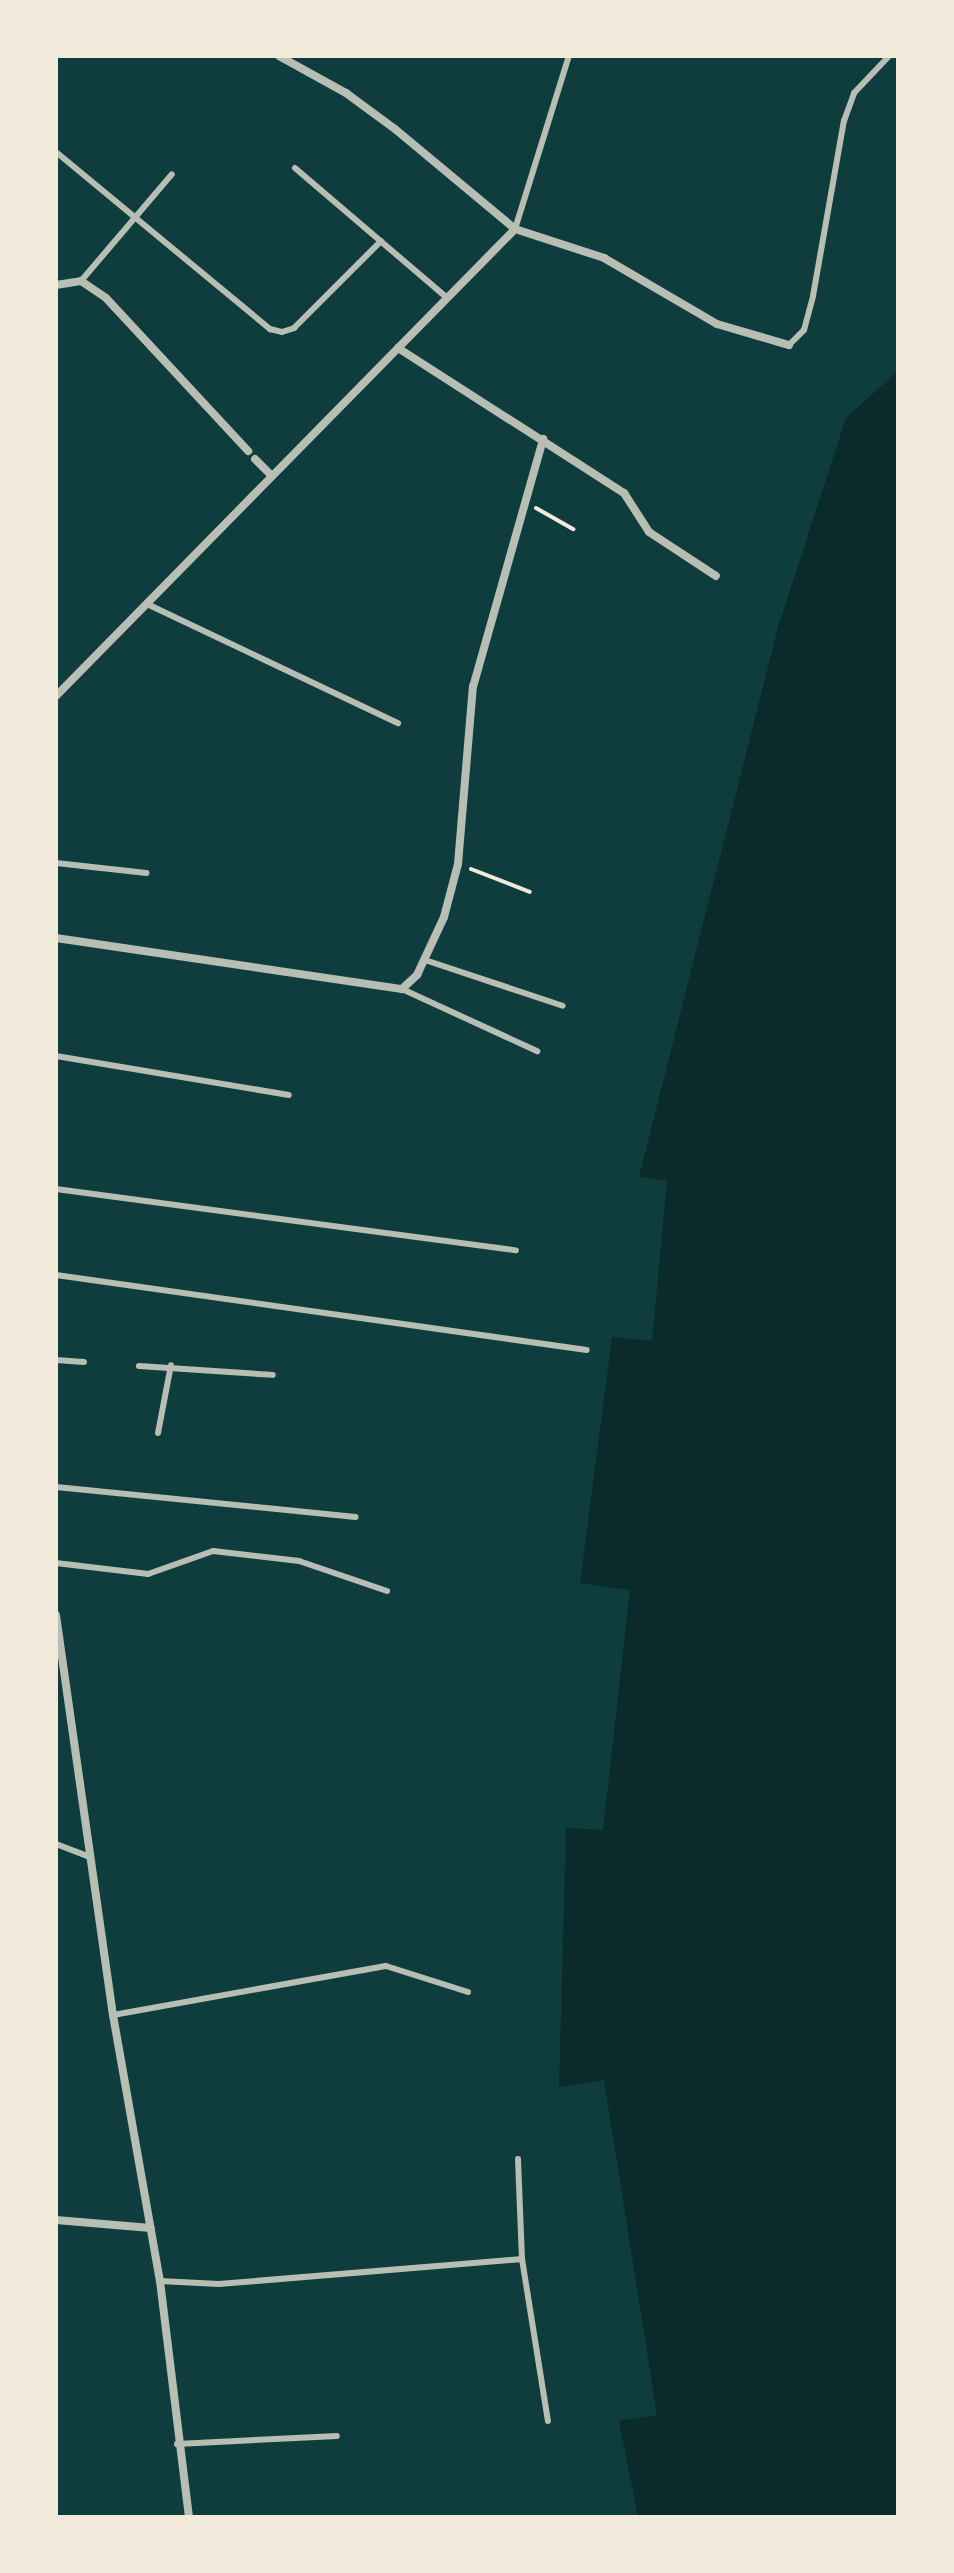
<!DOCTYPE html>
<html>
<head>
<meta charset="utf-8">
<style>
	body { margin:0 }
	#map { position:relative; width:954px; height:2573px; overflow:hidden; background:#0f3d3e; font-family:"Archivo Narrow",sans-serif }
	div>[style] { position:absolute }
	[style*='--x'] { left:calc(var(--x)*1px); top:calc(var(--y)*1px); width:calc(var(--w)*1px); rotate:calc(var(--a)*1deg) }
	.water>* { inset:0; background:#0a2a2b }
	.path>* { height:4px; margin:-2px; padding:0 2px; transform-origin:2px; border-radius:2px; background:#f1e9da }
	.service>* { height:6px; margin:-3px; padding:0 3px; transform-origin:3px; border-radius:3px; background:#b8beb3 }
	.minor>* { height:8px; margin:-4px; padding:0 4px; transform-origin:4px; border-radius:4px; background:#b8beb3 }
	span { translate:-50% -50%; white-space:nowrap; text-align:center; line-height:1.15; -webkit-text-stroke:6px #f1e9da; paint-order:stroke }
	.frame { position:absolute; inset:0; border:58px solid #f1e9da; pointer-events:none }
</style>
</head>
<body>
<div id="map">
	<div class="water">
		<i style="clip-path:polygon(898px 371px,898px 2517px,638px 2517px,619px 2421px,657px 2415px,604px 2080px,559px 2087px,566px 1828px,603px 1830px,630px 1590px,580px 1583px,612px 1337px,652px 1341px,667px 1181px,639px 1177px,778px 627px,846px 418px)"></i>
	</div>
	<div class="path">
		<i style="--x:536;--y:508;--w:43;--a:29.6"></i>
		<i style="--x:471;--y:869;--w:63;--a:21.3"></i>
	</div>
	<div class="service">
		<i style="--x:56;--y:152;--w:278;--a:39.6"></i>
		<i style="--x:270;--y:329;--w:12;--a:14"></i>
		<i style="--x:282;--y:332;--w:13;--a:-18"></i>
		<i style="--x:294;--y:328;--w:123;--a:-45"></i>
		<i style="--x:295;--y:168;--w:200;--a:40.5"></i>
		<i style="--x:515;--y:229;--w:181;--a:-72.7"></i>
		<i style="--x:81;--y:281;--w:140;--a:-49.6"></i>
		<i style="--x:789;--y:345;--w:21;--a:-45"></i>
		<i style="--x:804;--y:330;--w:35;--a:-75"></i>
		<i style="--x:813;--y:296;--w:178;--a:-80"></i>
		<i style="--x:844;--y:121;--w:30;--a:-70"></i>
		<i style="--x:854;--y:93;--w:51;--a:-46.6"></i>
		<i style="--x:147;--y:604;--w:278;--a:25.4"></i>
		<i style="--x:56;--y:863;--w:91;--a:6.3"></i>
		<i style="--x:425;--y:960;--w:145;--a:18.4"></i>
		<i style="--x:402;--y:989;--w:149;--a:24.7"></i>
		<i style="--x:56;--y:1056;--w:236;--a:9.5"></i>
		<i style="--x:56;--y:1189;--w:464;--a:7.6"></i>
		<i style="--x:56;--y:1275;--w:536;--a:8.04"></i>
		<i style="--x:56;--y:1360;--w:28;--a:4"></i>
		<i style="--x:139;--y:1366;--w:134;--a:3.8"></i>
		<i style="--x:158;--y:1433;--w:69;--a:-79.2"></i>
		<i style="--x:56;--y:1487;--w:301;--a:5.7"></i>
		<i style="--x:56;--y:1563;--w:93;--a:6.8"></i>
		<i style="--x:148;--y:1574;--w:69;--a:-19.5"></i>
		<i style="--x:213;--y:1551;--w:87;--a:6.6"></i>
		<i style="--x:299;--y:1561;--w:93;--a:18.8"></i>
		<i style="--x:56;--y:1844;--w:36;--a:21"></i>
		<i style="--x:113;--y:2015;--w:277;--a:-10.2"></i>
		<i style="--x:386;--y:1966;--w:86;--a:17.6"></i>
		<i style="--x:522;--y:2259;--w:164;--a:80.9"></i>
		<i style="--x:160;--y:2281;--w:59;--a:2.9"></i>
		<i style="--x:219;--y:2284;--w:304;--a:-4.7"></i>
		<i style="--x:522;--y:2259;--w:100;--a:-92.3"></i>
		<i style="--x:177;--y:2444;--w:160;--a:-2.9"></i>
	</div>
	<div class="minor">
		<i style="--x:279;--y:56;--w:77;--a:28.9"></i>
		<i style="--x:346;--y:93;--w:61;--a:36.3"></i>
		<i style="--x:395;--y:129;--w:156;--a:39.8"></i>
		<i style="--x:515;--y:229;--w:94;--a:18"></i>
		<i style="--x:604;--y:258;--w:131;--a:30.3"></i>
		<i style="--x:717;--y:324;--w:75;--a:16.3"></i>
		<i style="--x:56;--y:285;--w:25;--a:-9"></i>
		<i style="--x:81;--y:281;--w:30;--a:34"></i>
		<i style="--x:106;--y:298;--w:209;--a:47.1"></i>
		<i style="--x:398;--y:348;--w:269;--a:32.7"></i>
		<i style="--x:624;--y:493;--w:46;--a:57.3"></i>
		<i style="--x:649;--y:532;--w:80;--a:33.3"></i>
		<i style="--x:255;--y:459;--w:24;--a:45"></i>
		<i style="--x:56;--y:696;--w:655;--a:-45.49"></i>
		<i style="--x:56;--y:938;--w:350;--a:8.4"></i>
		<i style="--x:402;--y:989;--w:21;--a:-43"></i>
		<i style="--x:417;--y:975;--w:64;--a:-65"></i>
		<i style="--x:444;--y:917;--w:55;--a:-75.2"></i>
		<i style="--x:458;--y:864;--w:178;--a:-85.2"></i>
		<i style="--x:473;--y:687;--w:258;--a:-74.2"></i>
		<i style="--x:56;--y:1615;--w:404;--a:81.9"></i>
		<i style="--x:113;--y:2015;--w:270;--a:80"></i>
		<i style="--x:160;--y:2281;--w:238;--a:83"></i>
		<i style="--x:56;--y:2220;--w:95;--a:4.8"></i>
	</div>
	<div class="frame"></div>
</div>
</body>
</html>
